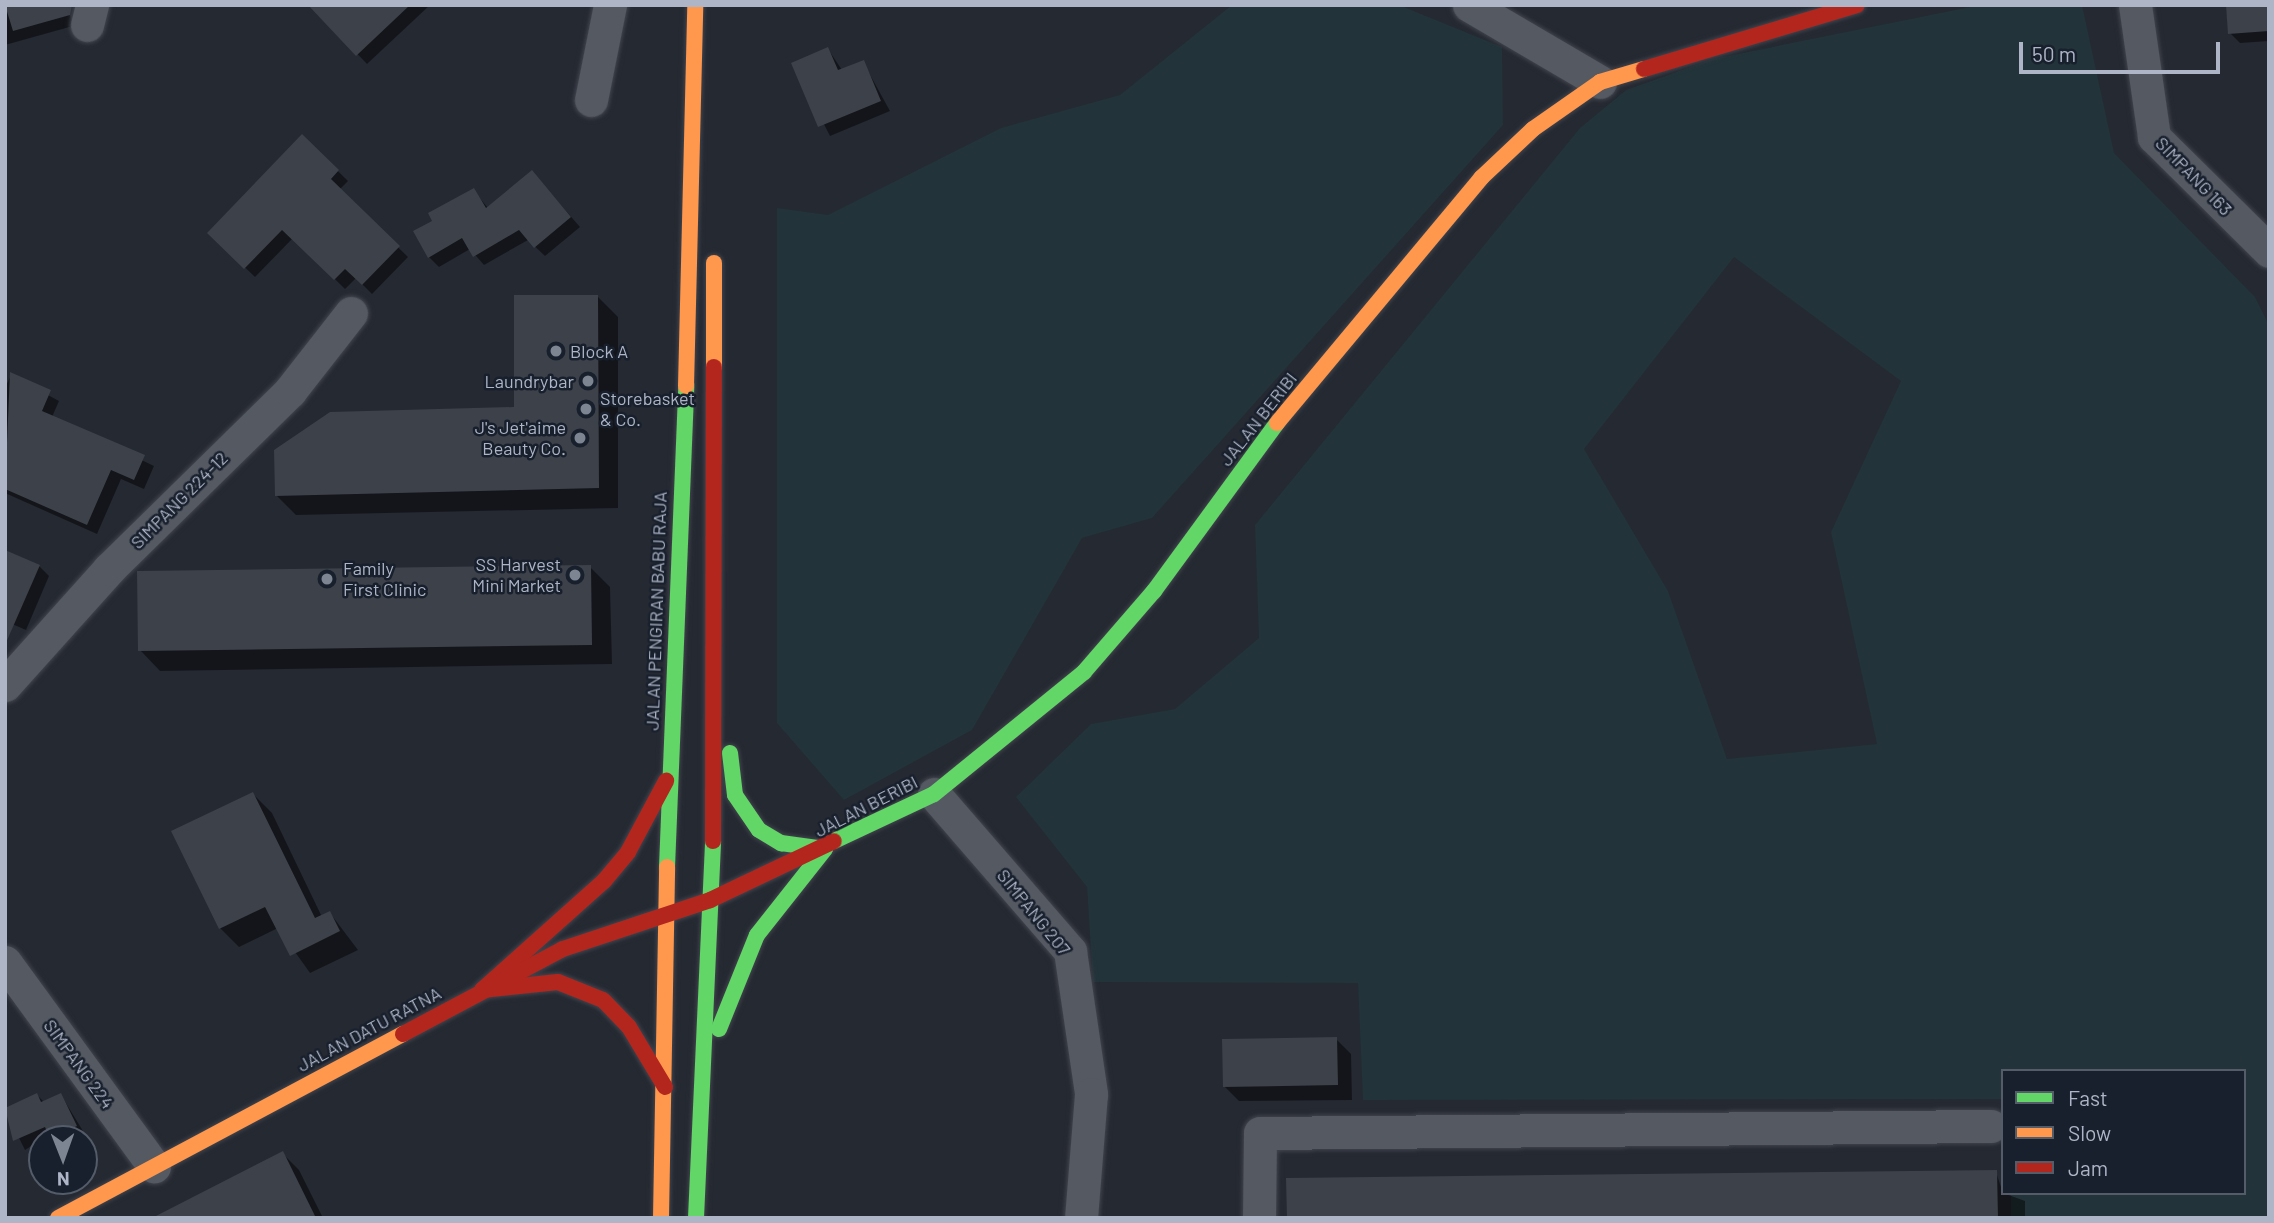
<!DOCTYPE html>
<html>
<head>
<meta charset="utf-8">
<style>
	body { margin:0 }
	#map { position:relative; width:2274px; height:1223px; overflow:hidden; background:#252932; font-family:Barlow,sans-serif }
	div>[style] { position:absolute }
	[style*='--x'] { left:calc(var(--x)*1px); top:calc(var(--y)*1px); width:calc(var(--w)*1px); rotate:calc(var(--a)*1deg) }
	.green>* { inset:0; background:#223339 }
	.shadow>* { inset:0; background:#0007 }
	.building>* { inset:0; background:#3d4149 }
	.roads { filter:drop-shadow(0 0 2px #41444c) drop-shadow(0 0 2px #41444c) }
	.street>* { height:33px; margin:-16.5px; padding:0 16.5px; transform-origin:16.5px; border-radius:16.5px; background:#545962 }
	.fast>* { height:16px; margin:-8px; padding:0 8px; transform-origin:8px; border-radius:8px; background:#63d668 }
	.slow>* { height:16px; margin:-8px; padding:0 8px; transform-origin:8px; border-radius:8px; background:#ff974d }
	.jam>* { height:16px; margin:-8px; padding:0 8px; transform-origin:8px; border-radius:8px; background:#b3261e }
	.dots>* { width:19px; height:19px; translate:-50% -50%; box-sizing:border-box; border:4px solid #19202d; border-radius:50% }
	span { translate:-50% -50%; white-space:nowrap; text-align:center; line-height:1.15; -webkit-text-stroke:5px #19202d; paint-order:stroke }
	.street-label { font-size:18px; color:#adb5c6 }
	.poi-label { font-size:18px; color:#adb5c6 }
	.left { translate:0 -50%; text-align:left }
	.right { translate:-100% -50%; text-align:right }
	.frame { position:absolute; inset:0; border:7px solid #adb5c6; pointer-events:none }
	.legend { position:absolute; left:2001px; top:1069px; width:245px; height:126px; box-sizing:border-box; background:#19202d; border:2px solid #545c6a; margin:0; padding:9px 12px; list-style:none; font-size:21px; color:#adb5c6 }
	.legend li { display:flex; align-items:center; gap:14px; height:35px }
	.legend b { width:35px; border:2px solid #545c6a }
	.north { position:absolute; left:28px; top:1125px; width:70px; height:70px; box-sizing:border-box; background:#19202d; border:2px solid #545c6a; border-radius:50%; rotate:179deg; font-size:19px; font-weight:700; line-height:28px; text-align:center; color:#adb5c6 }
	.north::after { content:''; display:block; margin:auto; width:24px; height:32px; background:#7d8492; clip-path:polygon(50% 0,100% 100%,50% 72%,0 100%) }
	.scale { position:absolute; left:2019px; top:42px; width:201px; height:32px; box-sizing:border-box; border:4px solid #adb5c6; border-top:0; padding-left:9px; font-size:21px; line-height:24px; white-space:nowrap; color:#adb5c6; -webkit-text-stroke:5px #19202d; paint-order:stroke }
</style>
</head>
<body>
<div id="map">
	<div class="green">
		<i style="clip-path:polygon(1232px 5px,1399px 5px,1502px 47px,1503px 125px,1152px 518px,1082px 538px,972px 730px,844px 800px,777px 723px,777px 208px,828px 215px,1001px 128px,1120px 95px)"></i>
		<i style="clip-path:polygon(evenodd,1980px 5px,2082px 5px,2114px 153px,2255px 297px,2269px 325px,2269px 1218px,2011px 1218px,2011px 1193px,2244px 1193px,2244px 1071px,2003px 1071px,2003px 1099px,1363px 1100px,1358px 983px,1093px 982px,1087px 887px,1016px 797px,1091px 724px,1175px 709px,1259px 638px,1255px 525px,1580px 128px,1626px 90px,1713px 59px,1980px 5px,1734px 257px,1901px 381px,1831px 532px,1877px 744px,1727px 759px,1668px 591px,1584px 449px,1734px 257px)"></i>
	</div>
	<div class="shadow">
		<i style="clip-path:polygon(5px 5px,67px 5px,73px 26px,5px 45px)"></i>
		<i style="clip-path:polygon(311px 5px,430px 5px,367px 64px)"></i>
		<i style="clip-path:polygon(2269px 5px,2269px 41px,2240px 43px,2230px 33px)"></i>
		<i style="clip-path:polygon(828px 49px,842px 70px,863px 62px,890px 111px,830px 136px,793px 64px)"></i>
		<i style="clip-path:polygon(302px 136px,348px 181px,339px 190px,408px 257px,372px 294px,356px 278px,345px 289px,293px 238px,255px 277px,209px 233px)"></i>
		<i style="clip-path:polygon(532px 172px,580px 227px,545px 256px,528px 240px,484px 265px,470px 249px,439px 267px,429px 257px,435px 221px,473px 190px,488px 208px)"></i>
		<i style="clip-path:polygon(598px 297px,618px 317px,618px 508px,296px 515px,276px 495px,516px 409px)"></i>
		<i style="clip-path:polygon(11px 375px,59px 401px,52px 417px,154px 466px,144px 489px,121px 479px,97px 534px,5px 493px,5px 388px)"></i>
		<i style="clip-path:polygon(39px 566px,49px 576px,26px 630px,5px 621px)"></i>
		<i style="clip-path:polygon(590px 567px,610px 587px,612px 664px,160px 671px,140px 650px)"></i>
		<i style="clip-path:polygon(253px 794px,272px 813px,322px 917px,330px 913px,358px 950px,310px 973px,278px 928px,239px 947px,220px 928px)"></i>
		<i style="clip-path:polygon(1336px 1039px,1351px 1054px,1352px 1100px,1239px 1101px,1224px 1086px)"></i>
		<i style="clip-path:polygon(37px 1095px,44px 1102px,61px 1095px,86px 1136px,42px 1139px,25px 1150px,5px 1110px)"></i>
		<i style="clip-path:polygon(283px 1154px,299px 1170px,323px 1218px,189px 1218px)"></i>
		<i style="clip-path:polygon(1996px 1172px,2003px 1193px,2025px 1201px,2025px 1218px,1289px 1218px)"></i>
	</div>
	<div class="building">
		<i style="clip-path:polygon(5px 5px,72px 5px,70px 15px,13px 31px)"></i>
		<i style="clip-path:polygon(308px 5px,410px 5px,356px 56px)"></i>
		<i style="clip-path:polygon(2226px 5px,2269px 5px,2269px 31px,2228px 34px)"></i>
		<i style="clip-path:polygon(828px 47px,838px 70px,864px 60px,881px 101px,818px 127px,791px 63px)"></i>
		<i style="clip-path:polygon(302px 134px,339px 170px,331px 179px,400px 246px,362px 285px,345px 269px,334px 280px,282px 230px,244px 269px,207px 233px)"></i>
		<i style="clip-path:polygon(532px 170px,571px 217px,534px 248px,519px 230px,473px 257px,462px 238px,428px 258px,413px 231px,432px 221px,428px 213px,474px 188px,486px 208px)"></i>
		<i style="clip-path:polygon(514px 295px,598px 295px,599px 488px,275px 496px,274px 450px,330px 412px,514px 407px)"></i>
		<i style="clip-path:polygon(10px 372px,51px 390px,42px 411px,145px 455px,134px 480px,111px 470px,87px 525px,5px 489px)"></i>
		<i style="clip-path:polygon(5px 550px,40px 565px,5px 645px)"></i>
		<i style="clip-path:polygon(591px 565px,592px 645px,138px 651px,137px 571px)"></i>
		<i style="clip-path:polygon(253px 792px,315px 918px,330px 911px,340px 931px,290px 956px,265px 907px,219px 929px,171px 831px)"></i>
		<i style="clip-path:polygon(1337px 1037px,1338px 1085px,1223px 1087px,1222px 1039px)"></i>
		<i style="clip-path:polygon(37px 1093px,41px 1102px,61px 1093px,77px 1126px,50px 1139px,45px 1127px,13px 1141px,5px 1108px)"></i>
		<i style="clip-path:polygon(283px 1151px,316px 1218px,152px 1218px)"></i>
		<i style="clip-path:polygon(1997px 1170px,1998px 1218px,1287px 1218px,1286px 1178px)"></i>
	</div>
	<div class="roads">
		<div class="street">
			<i style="--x:1469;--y:5;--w:152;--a:30.4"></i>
			<i style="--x:2135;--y:5;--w:133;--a:81.8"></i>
			<i style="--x:2154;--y:137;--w:162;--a:44.7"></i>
			<i style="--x:87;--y:25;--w:21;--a:-76"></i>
			<i style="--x:591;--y:100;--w:97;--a:-78.7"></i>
			<i style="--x:5;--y:685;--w:156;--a:-48.1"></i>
			<i style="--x:109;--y:569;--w:254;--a:-44.5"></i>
			<i style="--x:290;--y:391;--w:99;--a:-52"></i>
			<i style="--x:934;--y:794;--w:208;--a:49.1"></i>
			<i style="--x:1070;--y:951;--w:145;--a:81.6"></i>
			<i style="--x:1091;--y:1094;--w:124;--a:94.6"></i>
			<i style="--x:5;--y:962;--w:253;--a:53.9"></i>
			<i style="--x:1259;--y:1218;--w:85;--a:-89.3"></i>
			<i style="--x:1260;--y:1133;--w:731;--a:-0.55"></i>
		</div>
		<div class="fast">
			<i style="--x:730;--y:753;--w:42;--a:83.2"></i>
			<i style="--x:735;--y:795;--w:42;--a:55.6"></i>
			<i style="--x:759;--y:830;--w:26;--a:31"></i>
			<i style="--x:781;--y:843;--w:44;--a:7.8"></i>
			<i style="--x:834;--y:841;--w:110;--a:-25.2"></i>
			<i style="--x:934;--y:794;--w:193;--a:-39.1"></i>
			<i style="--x:1084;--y:672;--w:107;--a:-49.2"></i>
			<i style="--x:1154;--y:591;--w:208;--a:-53.8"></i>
			<i style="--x:667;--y:867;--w:481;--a:-87.7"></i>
			<i style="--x:719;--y:1029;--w:101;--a:-68"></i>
			<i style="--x:757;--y:935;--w:110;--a:-51.7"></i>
			<i style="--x:696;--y:1218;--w:377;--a:-87.4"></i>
		</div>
		<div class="slow">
			<i style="--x:714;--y:367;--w:104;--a:-90"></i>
			<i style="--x:686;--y:386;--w:381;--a:-88.6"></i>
			<i style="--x:1277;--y:423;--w:319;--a:-50.2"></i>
			<i style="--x:1481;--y:178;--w:71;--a:-43.3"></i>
			<i style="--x:1533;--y:129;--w:82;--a:-35"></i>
			<i style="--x:1600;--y:82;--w:46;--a:-16.5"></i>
			<i style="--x:58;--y:1218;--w:391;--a:-28.1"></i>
			<i style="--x:661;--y:1218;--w:351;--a:-89"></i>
		</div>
		<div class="jam">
			<i style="--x:1644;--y:69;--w:222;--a:-16.7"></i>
			<i style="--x:713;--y:841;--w:474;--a:-89.9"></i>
			<i style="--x:482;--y:990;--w:164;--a:-41.8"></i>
			<i style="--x:604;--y:881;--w:38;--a:-50"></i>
			<i style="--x:628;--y:852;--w:81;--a:-61.8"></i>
			<i style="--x:482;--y:990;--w:76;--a:-6"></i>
			<i style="--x:558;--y:982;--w:48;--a:21.8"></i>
			<i style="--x:603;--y:1000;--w:37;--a:46"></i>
			<i style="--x:629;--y:1027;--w:70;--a:59"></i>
			<i style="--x:403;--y:1034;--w:181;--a:-28"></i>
			<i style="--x:563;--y:949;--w:155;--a:-18.4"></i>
			<i style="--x:710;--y:900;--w:137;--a:-25.4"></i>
		</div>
	</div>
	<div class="dots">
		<i style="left:556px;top:351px;background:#7d8492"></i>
		<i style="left:588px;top:381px;background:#7d8492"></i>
		<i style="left:586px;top:409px;background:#7d8492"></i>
		<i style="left:580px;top:438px;background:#7d8492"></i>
		<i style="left:575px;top:575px;background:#7d8492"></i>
		<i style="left:327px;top:579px;background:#7d8492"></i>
	</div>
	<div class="street-label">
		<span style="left:2194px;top:176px;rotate:46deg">SIMPANG 163</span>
		<span style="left:1258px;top:419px;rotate:-52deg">JALAN BERIBI</span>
		<span style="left:179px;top:500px;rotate:-45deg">SIMPANG 224-12</span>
		<span style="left:656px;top:611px;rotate:-88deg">JALAN PENGIRAN BABU RAJA</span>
		<span style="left:866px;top:806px;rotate:-27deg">JALAN BERIBI</span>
		<span style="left:1034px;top:912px;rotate:51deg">SIMPANG 207</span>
		<span style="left:369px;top:1029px;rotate:-28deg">JALAN DATU RATNA</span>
		<span style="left:79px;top:1064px;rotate:54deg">SIMPANG 224</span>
	</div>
	<div class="poi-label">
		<span class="left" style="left:570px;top:351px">Block A</span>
		<span class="right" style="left:574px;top:381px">Laundrybar</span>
		<span class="left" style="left:600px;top:409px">Storebasket<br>&amp; Co.</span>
		<span class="right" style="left:566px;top:438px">J's Jet'aime<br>Beauty Co.</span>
		<span class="right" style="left:561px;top:575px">SS Harvest<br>Mini Market</span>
		<span class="left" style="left:343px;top:579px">Family<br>First Clinic</span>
	</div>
	<div class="frame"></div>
	<ul class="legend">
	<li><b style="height:9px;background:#63d668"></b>Fast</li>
	<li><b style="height:9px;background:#ff974d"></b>Slow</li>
	<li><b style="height:9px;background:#b3261e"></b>Jam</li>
	</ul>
	<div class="north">N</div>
	<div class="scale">50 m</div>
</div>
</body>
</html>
